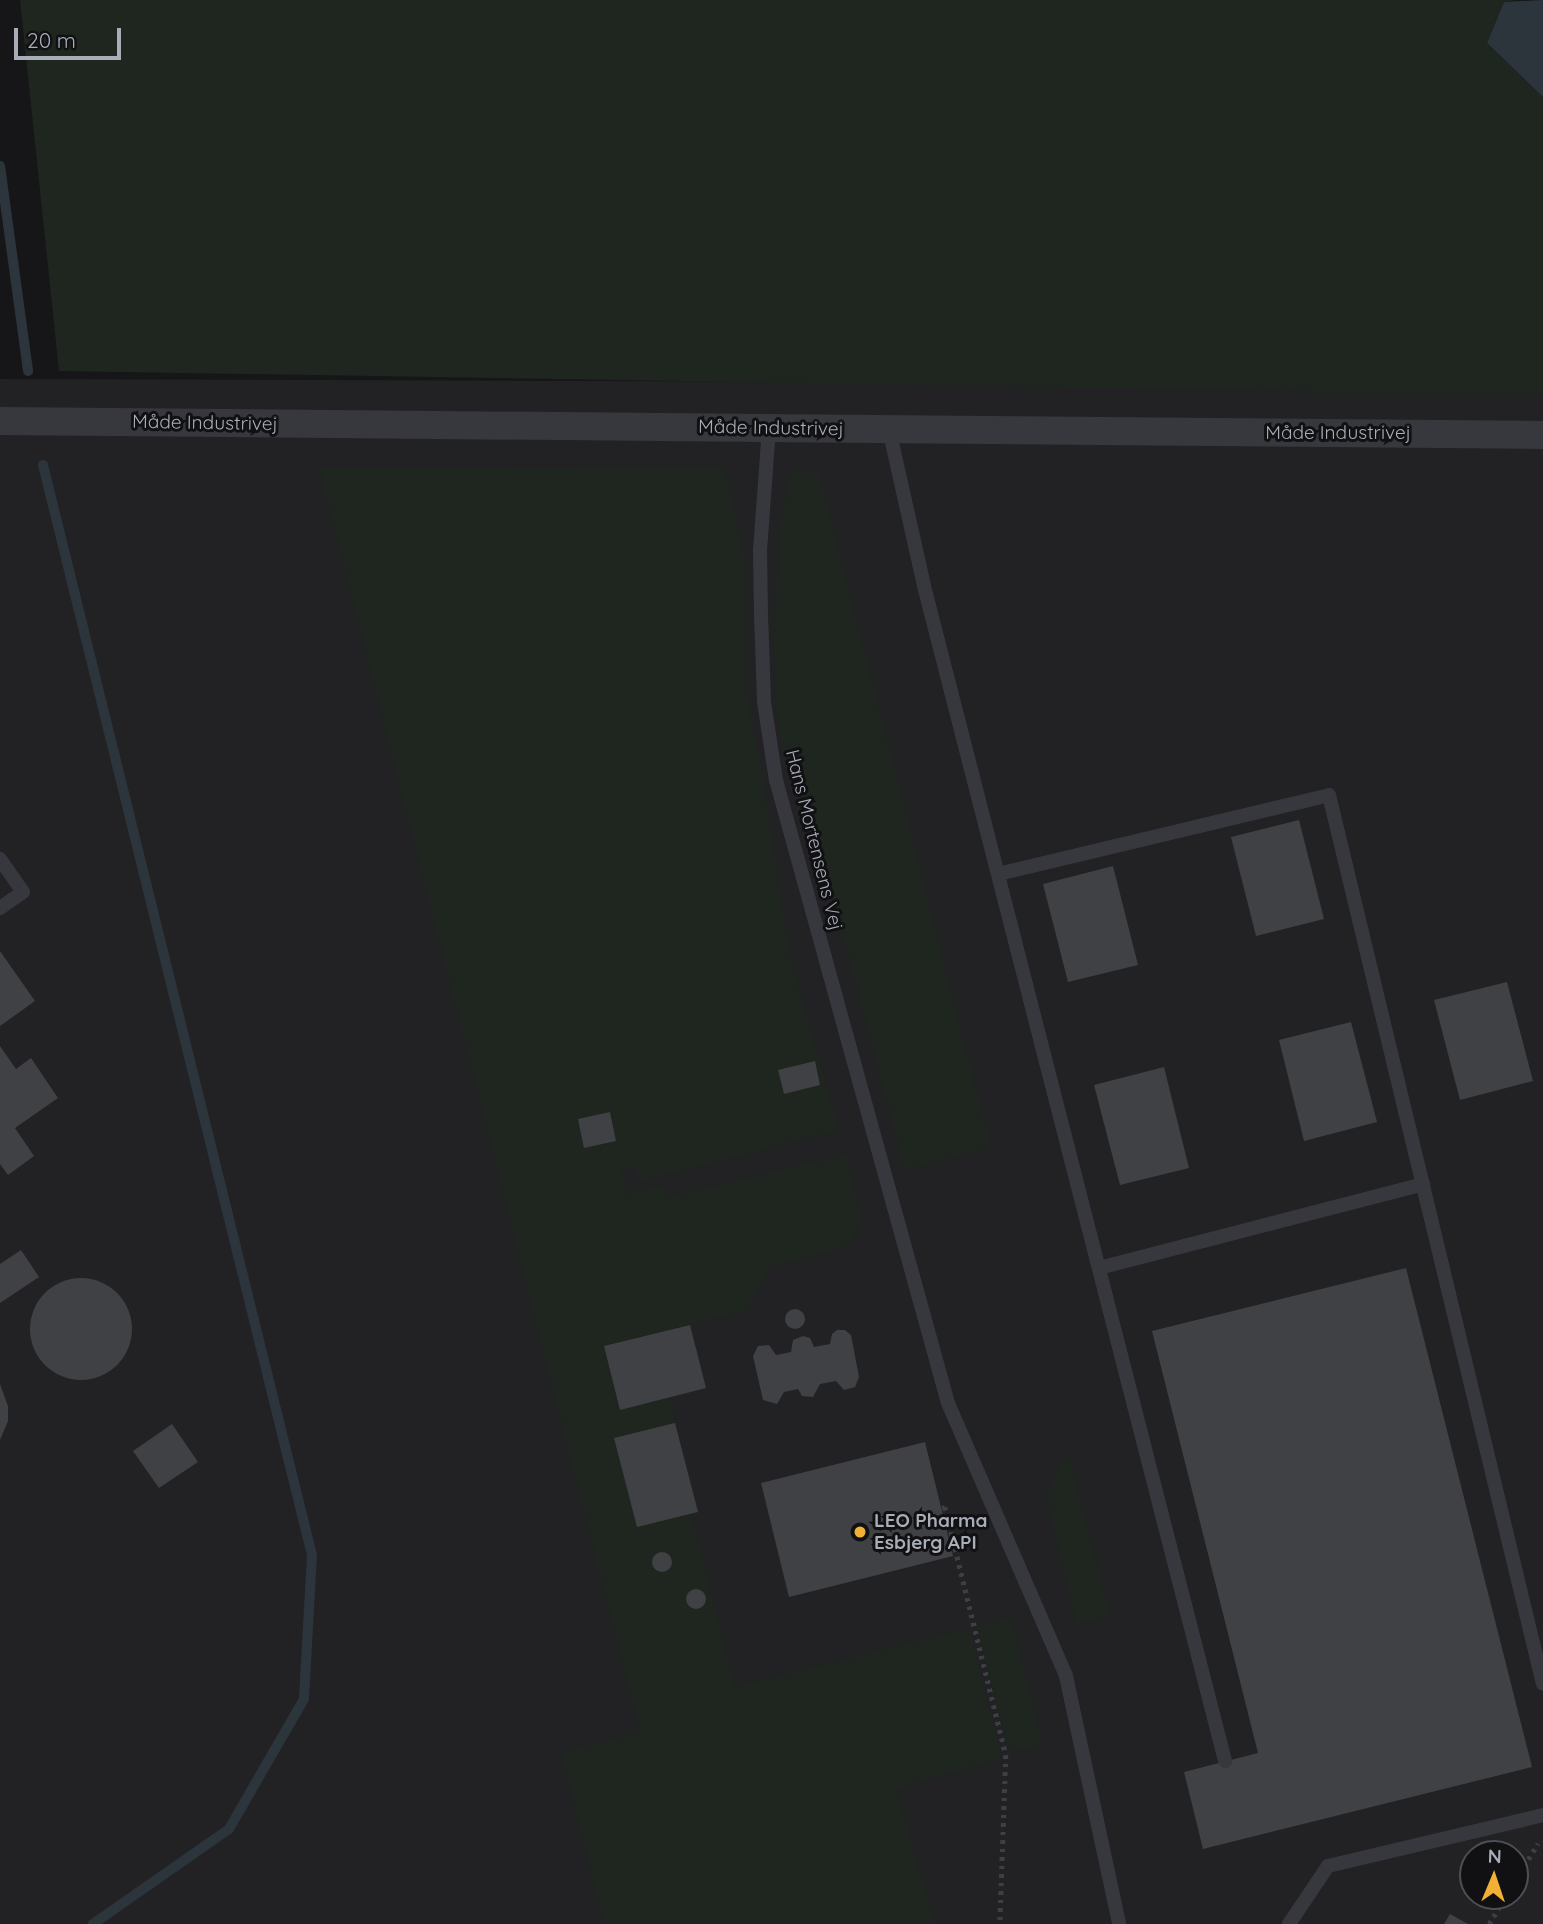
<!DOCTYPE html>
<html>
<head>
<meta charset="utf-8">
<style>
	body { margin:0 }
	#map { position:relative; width:1543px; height:1924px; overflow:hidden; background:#161618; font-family:Quicksand,sans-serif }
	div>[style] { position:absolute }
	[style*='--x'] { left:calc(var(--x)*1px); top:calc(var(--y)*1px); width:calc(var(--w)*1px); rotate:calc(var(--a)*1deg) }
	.built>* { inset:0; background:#222225 }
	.green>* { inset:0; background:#1e261f }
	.water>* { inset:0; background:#2c353c }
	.stream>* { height:10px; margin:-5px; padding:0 5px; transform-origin:5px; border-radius:5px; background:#2c353c }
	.building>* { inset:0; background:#404145 }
	.round { border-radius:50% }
	.path>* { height:4.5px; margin-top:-2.25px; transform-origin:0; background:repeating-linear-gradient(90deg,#3d3f44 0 3.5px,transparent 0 8.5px) }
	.lane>* { height:14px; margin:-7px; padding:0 7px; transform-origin:7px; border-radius:7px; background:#37383d }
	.street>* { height:28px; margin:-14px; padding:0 14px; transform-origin:14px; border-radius:14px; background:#37383d }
	.dots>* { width:19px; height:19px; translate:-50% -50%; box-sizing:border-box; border:4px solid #111113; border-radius:50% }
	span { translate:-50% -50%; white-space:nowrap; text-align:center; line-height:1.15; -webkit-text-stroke:6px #111113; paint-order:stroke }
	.street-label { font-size:19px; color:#a8adb8 }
	.poi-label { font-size:19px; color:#a8adb8; font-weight:700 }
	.left { translate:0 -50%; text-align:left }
	.north { position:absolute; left:1459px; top:1840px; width:70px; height:70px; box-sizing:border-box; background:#111113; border:2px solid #4d4f55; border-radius:50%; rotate:2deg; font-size:19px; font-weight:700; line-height:28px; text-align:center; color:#a8adb8 }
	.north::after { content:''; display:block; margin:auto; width:24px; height:32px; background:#f2b134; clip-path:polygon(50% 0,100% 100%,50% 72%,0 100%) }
	.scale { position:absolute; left:14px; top:28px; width:107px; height:32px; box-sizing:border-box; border:4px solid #a8adb8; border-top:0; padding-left:9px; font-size:21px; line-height:24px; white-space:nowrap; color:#a8adb8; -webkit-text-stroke:5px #111113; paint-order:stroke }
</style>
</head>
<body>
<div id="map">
	<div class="built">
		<i style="clip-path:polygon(evenodd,0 379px,1543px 384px,1543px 1924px,0 1924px,0 379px,1473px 1854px,1515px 1854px,1515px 1896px,1473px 1896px,1473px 1854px)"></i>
	</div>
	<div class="green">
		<i style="clip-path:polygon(20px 0,1515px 0,1504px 2px,1487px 43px,1543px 97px,1543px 393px,1499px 394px,59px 371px)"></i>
		<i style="clip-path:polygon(319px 467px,724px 469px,743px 550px,744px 687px,759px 752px,785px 928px,794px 970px,839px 1130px,639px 1181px,636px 1167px,622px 1170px,628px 1194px,666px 1185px,669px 1197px,847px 1155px,860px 1216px,855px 1236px,839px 1249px,772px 1266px,746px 1310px,604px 1346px,672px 1396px,675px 1423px,615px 1438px,637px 1527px,691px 1514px,735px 1687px,969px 1628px,1002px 1758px,896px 1789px,935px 1924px,604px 1924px,561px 1752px,640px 1732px)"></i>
		<i style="clip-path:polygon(791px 472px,819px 473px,991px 1148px,905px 1170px,816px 831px,782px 750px,775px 694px,774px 624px,779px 530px)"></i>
		<i style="clip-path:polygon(1068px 1453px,1110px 1615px,1077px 1624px,1046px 1496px)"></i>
		<i style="clip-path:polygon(1011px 1617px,1043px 1744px,1009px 1752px,977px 1626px)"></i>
	</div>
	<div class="water">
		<i style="clip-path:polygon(1543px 0,1543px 97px,1487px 43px,1504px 2px)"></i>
	</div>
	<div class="stream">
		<i style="--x:0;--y:166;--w:207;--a:82.2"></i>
		<i style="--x:43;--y:465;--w:1123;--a:76.14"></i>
		<i style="--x:312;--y:1555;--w:144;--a:93.2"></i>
		<i style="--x:304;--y:1699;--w:150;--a:120"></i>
		<i style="--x:229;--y:1829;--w:166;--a:145.1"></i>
	</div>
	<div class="building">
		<i style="clip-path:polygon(1299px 820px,1324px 919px,1256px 936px,1231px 837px)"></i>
		<i style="clip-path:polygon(1113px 866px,1138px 965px,1068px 982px,1043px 884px)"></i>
		<i style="clip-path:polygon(0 951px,35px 1001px,0 1026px)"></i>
		<i style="clip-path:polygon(1507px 982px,1533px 1081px,1460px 1100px,1434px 1000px)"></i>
		<i style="clip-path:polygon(1351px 1022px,1377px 1122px,1304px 1141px,1279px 1040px)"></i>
		<i style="clip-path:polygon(0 1046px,16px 1069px,31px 1058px,58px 1098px,15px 1128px,34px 1156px,8px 1175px,0 1164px)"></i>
		<i style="clip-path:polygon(815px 1061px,820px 1085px,784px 1094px,778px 1070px)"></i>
		<i style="clip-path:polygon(1164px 1067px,1189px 1168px,1120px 1185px,1094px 1085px)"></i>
		<i style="clip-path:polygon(610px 1112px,616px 1141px,584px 1148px,578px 1119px)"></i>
		<i style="clip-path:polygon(21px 1250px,39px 1277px,0 1303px,0 1264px)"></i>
		<i style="clip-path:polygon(1406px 1268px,1532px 1767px,1203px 1849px,1184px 1772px,1258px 1753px,1152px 1331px)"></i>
		<i class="round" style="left:30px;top:1278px;width:102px;height:102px"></i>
		<i class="round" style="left:785px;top:1309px;width:20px;height:20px"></i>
		<i style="clip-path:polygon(690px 1325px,706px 1388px,620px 1410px,604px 1346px)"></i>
		<i style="clip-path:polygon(837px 1330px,845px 1330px,851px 1335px,859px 1377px,855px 1387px,844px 1390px,836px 1381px,820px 1384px,813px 1397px,802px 1396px,798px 1389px,784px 1392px,777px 1404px,763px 1400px,753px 1356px,758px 1346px,769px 1345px,776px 1355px,791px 1352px,793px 1340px,803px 1336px,810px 1338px,814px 1347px,830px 1344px,832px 1334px)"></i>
		<i style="clip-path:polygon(0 1384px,8px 1406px,8px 1421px,0 1440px)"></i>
		<i style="clip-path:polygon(675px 1423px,698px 1512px,637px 1527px,614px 1438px)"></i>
		<i style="clip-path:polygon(172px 1424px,198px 1462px,159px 1488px,133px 1451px)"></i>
		<i style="clip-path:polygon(925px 1442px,953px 1556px,789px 1597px,761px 1483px)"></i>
		<i class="round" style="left:652px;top:1552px;width:20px;height:20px"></i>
		<i class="round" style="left:686px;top:1589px;width:20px;height:20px"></i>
		<i style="clip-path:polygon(1450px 1914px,1468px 1924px,1444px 1924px)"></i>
	</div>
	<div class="path">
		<i style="--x:942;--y:1508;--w:3;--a:-18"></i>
		<i style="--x:945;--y:1507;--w:255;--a:76.2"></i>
		<i style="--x:1006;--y:1755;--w:169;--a:92"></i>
		<i style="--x:1515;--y:1881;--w:44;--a:-58.8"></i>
		<i style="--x:1489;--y:1924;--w:33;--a:-59"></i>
	</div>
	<div class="lane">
		<i style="--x:769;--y:428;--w:122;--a:94.2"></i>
		<i style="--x:760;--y:550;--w:64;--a:89.1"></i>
		<i style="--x:761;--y:614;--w:88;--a:88"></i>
		<i style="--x:764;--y:702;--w:79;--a:81.3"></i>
		<i style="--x:776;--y:780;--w:646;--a:74.57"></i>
		<i style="--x:948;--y:1403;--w:297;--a:66.6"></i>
		<i style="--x:1066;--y:1676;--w:254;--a:77.9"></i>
		<i style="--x:889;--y:429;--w:161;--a:77.4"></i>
		<i style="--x:924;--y:586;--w:1213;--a:75.63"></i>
		<i style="--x:0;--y:859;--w:40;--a:55.1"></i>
		<i style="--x:23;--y:892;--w:28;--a:145"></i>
		<i style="--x:998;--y:874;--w:340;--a:-13.4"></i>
		<i style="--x:1329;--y:795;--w:914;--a:76.47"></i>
		<i style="--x:1099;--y:1268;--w:335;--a:-14.5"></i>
		<i style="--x:1289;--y:1924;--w:70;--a:-56.1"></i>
		<i style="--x:1328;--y:1866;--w:221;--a:-13.3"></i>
	</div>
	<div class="street">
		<i style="--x:0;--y:421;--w:1543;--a:0.52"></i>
	</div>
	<div class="dots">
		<i style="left:860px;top:1532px;background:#f2b134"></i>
	</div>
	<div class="street-label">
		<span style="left:205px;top:423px;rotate:1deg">Måde Industrivej</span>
		<span style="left:771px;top:428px;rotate:1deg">Måde Industrivej</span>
		<span style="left:1338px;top:433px">Måde Industrivej</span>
		<span style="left:814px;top:840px;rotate:76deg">Hans Mortensens Vej</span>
	</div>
	<div class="poi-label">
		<span class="left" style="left:874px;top:1532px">LEO Pharma<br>Esbjerg API</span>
	</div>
	<div class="north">N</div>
	<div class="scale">20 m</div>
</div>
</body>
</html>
